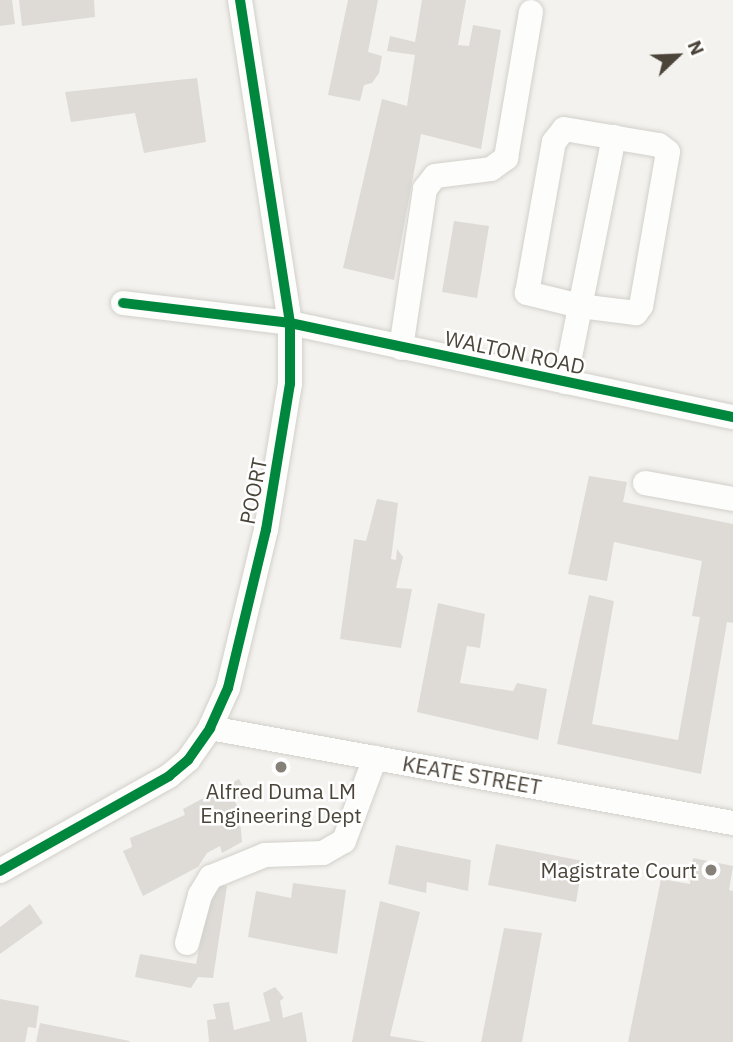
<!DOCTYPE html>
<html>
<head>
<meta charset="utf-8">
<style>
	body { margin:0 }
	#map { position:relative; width:733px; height:1042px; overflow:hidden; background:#f4f2ee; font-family:"IBM Plex Sans",sans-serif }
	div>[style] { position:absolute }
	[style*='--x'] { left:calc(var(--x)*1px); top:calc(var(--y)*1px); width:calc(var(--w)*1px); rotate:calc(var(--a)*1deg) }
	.building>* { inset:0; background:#dedbd6 }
	.roads { filter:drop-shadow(0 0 2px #d2d0cb) drop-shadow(0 0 2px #d2d0cb) }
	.minor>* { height:24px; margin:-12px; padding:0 12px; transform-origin:12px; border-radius:12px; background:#fdfdfc }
	.cycleway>* { height:10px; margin:-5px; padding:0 5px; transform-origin:5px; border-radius:5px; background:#00873e }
	.dots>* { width:19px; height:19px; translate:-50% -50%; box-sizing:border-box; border:4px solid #fff; border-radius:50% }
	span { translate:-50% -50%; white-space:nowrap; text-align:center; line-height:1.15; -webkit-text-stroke:5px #fff; paint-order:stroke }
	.street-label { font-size:21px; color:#4b4439 }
	.poi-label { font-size:21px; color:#4b4439 }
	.right { translate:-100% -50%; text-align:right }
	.north { position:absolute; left:642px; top:21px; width:70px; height:70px; -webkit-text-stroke:5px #fff; paint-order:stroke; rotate:67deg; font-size:19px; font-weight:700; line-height:28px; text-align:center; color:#4b4439 }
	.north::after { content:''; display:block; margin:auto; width:24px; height:32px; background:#4b4439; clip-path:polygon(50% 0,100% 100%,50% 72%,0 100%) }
</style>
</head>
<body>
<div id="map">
	<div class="building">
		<i style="clip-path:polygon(0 0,12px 0,15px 24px,0 26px)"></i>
		<i style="clip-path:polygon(19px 0,94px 0,95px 17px,22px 26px)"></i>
		<i style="clip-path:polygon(348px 0,378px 0,368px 52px,382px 56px,379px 73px,372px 83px,364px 85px,360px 101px,328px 95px)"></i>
		<i style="clip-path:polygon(422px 0,466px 0,458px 45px,469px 46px,473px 25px,501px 30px,481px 149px,421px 134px,394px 280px,343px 268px,382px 99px,407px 106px,415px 55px,387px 51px,390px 36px,415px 42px)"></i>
		<i style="clip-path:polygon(197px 78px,206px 142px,144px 153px,135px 113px,71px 122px,65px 92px)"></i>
		<i style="clip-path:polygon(454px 221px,489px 226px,477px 298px,442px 292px)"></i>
		<i style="clip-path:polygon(589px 476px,627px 482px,623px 502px,733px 524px,733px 623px,727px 622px,701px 774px,557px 744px,589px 595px,614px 601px,592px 724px,678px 740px,700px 617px,692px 616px,702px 561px,614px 542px,607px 581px,568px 574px)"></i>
		<i style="clip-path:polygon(377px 499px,398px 503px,391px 559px,396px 560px,397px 549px,403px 557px,396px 588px,412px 589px,401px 648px,340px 639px,354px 539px,366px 541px)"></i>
		<i style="clip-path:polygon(438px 603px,485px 614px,480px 648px,467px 646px,460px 683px,513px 691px,517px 683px,547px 689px,538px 740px,417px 712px)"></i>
		<i style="clip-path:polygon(239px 779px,247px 795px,234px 800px,244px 818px,240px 820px,242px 842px,222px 853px,220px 846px,207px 853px,198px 867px,143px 896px,123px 851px,132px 847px,130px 838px,185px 815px,183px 809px)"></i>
		<i style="clip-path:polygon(496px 844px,583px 861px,576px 902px,488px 885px)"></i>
		<i style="clip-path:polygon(396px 845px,471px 860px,468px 891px,427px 882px,426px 893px,388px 884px)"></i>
		<i style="clip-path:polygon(693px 858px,733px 866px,729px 890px,733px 891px,733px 1042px,628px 1042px,661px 879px,690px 884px)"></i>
		<i style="clip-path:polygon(212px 883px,227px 886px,213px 978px,198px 977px,191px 988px,135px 977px,140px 954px,196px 964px)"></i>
		<i style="clip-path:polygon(293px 883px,346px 890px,337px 954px,248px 937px,256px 891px,291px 898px)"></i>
		<i style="clip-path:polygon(380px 901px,420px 912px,390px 1036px,427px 1042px,352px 1042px)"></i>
		<i style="clip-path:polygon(30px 904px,43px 923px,0 954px,0 927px)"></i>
		<i style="clip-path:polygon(504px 928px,542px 933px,522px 1042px,481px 1042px)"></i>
		<i style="clip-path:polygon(275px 987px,284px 998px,280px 1001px,283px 1018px,302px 1012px,307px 1042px,209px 1042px,207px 1020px,216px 1019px,213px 1004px,229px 1002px,234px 1030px,270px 1021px,263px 993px)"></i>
		<i style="clip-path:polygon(0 999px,39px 1006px,36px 1028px,28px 1027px,25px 1042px,0 1042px)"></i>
		<i style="clip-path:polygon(40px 1023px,130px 1041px,129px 1042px,36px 1042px)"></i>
	</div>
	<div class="roads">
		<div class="minor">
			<i style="--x:564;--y:129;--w:96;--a:9.6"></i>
			<i style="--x:659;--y:145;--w:11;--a:38"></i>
			<i style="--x:668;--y:152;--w:156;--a:99.9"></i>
			<i style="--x:641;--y:306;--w:9;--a:126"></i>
			<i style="--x:636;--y:313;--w:56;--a:-172.9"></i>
			<i style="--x:580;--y:306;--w:55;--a:-166.2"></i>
			<i style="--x:527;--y:293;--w:153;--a:-79.9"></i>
			<i style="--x:554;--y:142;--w:16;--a:-52"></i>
			<i style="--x:123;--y:303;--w:168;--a:6.8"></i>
			<i style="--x:290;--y:323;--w:453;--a:12"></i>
			<i style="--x:401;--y:348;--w:161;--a:-81.4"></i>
			<i style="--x:425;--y:189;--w:16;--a:-52"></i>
			<i style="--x:435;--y:176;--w:56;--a:-7.1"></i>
			<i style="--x:491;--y:169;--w:19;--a:-36"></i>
			<i style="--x:506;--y:158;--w:148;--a:-80.3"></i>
			<i style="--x:565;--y:382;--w:250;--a:-78.7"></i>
			<i style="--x:645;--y:483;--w:89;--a:10.3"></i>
			<i style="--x:210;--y:728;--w:532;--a:10.3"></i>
			<i style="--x:0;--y:871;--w:194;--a:-29.3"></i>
			<i style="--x:169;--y:776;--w:25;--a:-40"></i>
			<i style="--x:188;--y:760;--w:39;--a:-55"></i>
			<i style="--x:210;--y:728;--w:44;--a:-65.8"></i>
			<i style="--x:228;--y:688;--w:163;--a:-76.5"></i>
			<i style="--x:266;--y:530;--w:148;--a:-80.7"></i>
			<i style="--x:290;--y:384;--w:61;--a:-90"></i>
			<i style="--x:290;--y:323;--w:327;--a:-98.8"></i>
			<i style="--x:187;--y:943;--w:50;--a:-74.8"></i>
			<i style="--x:200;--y:895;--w:21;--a:-59"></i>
			<i style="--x:211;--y:877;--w:58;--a:-22.2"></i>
			<i style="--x:265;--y:855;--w:58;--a:-2"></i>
			<i style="--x:323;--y:853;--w:24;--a:-30"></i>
			<i style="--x:344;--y:841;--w:89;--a:-69.5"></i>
		</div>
	</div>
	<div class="cycleway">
		<i style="--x:123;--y:303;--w:168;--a:6.8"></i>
		<i style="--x:290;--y:323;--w:453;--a:12"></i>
		<i style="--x:0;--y:871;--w:194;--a:-29.3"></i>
		<i style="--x:169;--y:776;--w:25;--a:-40"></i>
		<i style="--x:188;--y:760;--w:39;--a:-55"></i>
		<i style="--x:210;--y:728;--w:44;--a:-65.8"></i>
		<i style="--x:228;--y:688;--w:163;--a:-76.5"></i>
		<i style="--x:266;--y:530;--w:148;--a:-80.7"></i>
		<i style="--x:290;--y:384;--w:61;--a:-90"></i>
		<i style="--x:290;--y:323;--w:327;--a:-98.8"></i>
	</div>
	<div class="dots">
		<i style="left:281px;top:767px;background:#868178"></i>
		<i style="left:711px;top:870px;background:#868178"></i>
	</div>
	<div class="street-label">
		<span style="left:515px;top:352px;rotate:12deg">WALTON ROAD</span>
		<span style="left:253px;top:491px;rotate:-79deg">POORT</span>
		<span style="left:472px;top:775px;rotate:10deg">KEATE STREET</span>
	</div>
	<div class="poi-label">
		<span style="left:281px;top:803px">Alfred Duma LM<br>Engineering Dept</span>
		<span class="right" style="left:697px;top:870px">Magistrate Court</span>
	</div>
	<div class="north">N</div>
</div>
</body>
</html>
